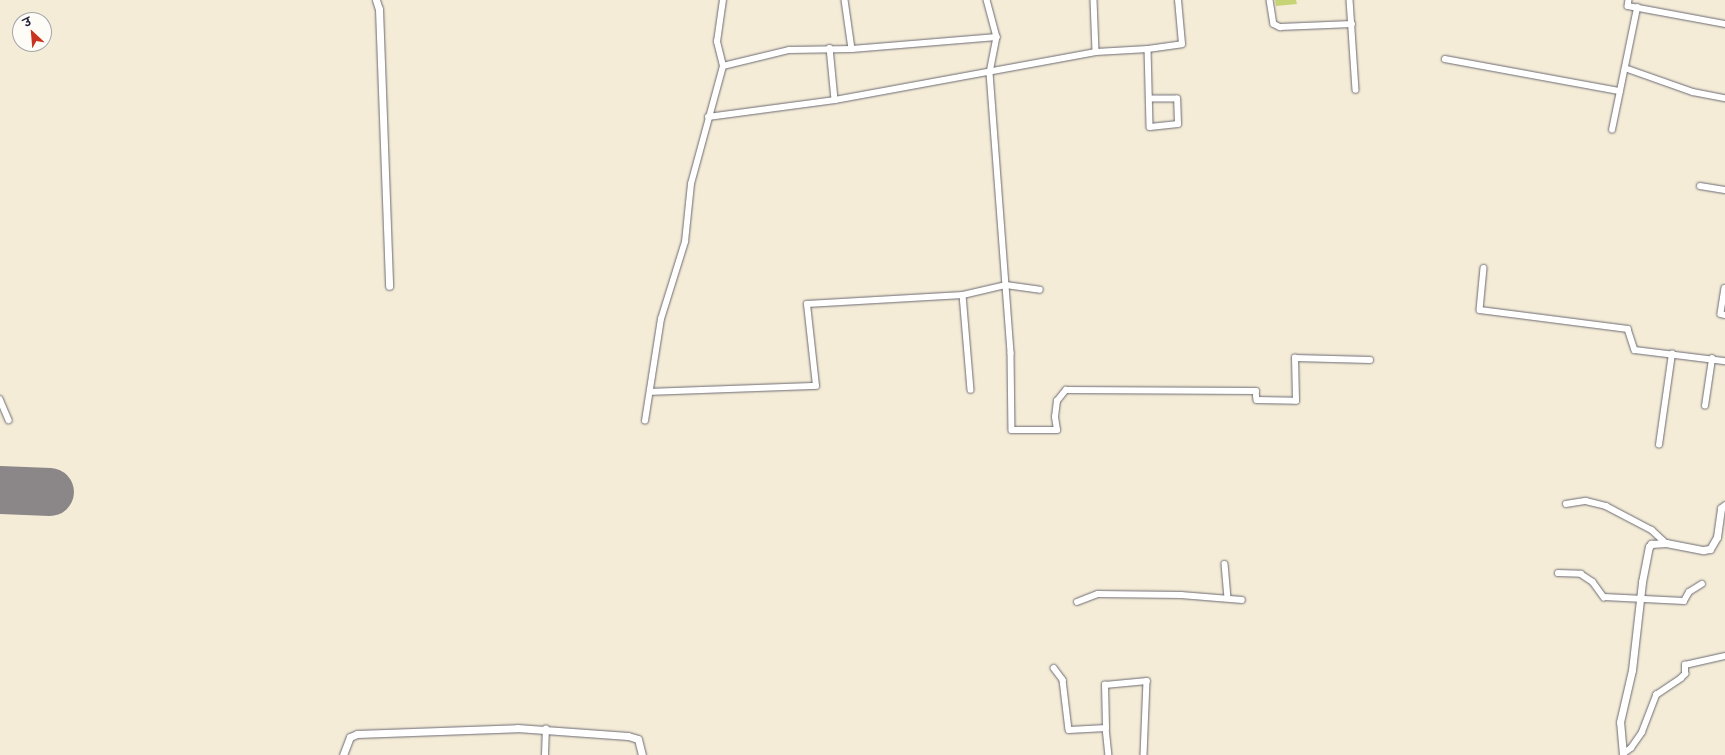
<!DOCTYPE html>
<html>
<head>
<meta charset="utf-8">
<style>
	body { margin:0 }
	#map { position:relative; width:1725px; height:755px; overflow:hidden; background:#f4ecd7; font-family:"Playpen Sans","Playpen Sans Deva",sans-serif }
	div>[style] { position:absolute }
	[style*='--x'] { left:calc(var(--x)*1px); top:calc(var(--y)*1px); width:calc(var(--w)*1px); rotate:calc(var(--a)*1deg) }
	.green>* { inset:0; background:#c6d475 }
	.runway>* { height:48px; margin:-24px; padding:0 24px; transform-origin:24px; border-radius:24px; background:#8b8789 }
	.roads { filter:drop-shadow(0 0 1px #6c6972) drop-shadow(0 0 1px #6c6972) }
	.minor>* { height:5.5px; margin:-2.75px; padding:0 2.75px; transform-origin:2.75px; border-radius:2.75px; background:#fff }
	.tertiary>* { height:7px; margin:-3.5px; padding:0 3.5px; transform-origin:3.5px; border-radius:3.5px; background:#fff }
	span { translate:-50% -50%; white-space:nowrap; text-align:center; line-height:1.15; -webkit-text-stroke:3px #fdfcf7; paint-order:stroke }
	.north { position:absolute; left:12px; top:12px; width:40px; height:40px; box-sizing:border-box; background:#fdfcf7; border:1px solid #a5a5ac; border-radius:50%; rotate:334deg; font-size:11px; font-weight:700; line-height:16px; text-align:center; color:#22223b }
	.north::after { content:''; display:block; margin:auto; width:14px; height:18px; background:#c8321e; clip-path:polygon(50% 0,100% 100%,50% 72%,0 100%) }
</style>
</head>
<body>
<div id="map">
	<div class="green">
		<i style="clip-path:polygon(1275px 0,1296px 0,1297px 4px,1276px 6px)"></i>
	</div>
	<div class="runway">
		<i style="--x:0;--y:490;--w:50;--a:2.3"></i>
	</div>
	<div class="roads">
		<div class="minor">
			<i style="--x:845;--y:0;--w:49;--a:81.9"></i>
			<i style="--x:987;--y:0;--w:38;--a:75"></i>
			<i style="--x:997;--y:37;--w:37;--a:101"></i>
			<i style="--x:990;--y:73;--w:281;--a:85.7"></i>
			<i style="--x:1011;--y:353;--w:77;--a:89.3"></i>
			<i style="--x:1012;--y:430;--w:45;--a:0"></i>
			<i style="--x:1057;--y:430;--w:13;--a:-99"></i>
			<i style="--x:1055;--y:417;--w:16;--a:-83"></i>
			<i style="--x:1057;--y:401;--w:14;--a:-51"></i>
			<i style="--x:1066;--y:390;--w:190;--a:0.3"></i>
			<i style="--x:1256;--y:391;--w:9;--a:84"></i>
			<i style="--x:1257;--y:400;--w:39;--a:1"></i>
			<i style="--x:1296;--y:401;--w:43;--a:-91.3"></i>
			<i style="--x:1295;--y:358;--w:75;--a:1.5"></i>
			<i style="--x:1094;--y:0;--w:52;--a:87.8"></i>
			<i style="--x:1270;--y:0;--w:24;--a:81"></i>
			<i style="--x:1274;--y:24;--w:7;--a:27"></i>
			<i style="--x:1280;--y:27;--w:72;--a:-2.4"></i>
			<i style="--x:1350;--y:0;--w:90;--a:86.2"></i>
			<i style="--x:1629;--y:0;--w:6;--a:99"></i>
			<i style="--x:1628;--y:6;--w:99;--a:10.5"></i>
			<i style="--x:830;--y:48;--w:52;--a:84.5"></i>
			<i style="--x:1148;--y:49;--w:78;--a:88.5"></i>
			<i style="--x:1150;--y:127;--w:28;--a:-6"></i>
			<i style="--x:1178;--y:124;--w:25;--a:-92"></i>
			<i style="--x:1177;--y:99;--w:27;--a:180"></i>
			<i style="--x:1445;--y:59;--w:178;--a:10.4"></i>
			<i style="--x:723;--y:66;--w:68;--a:-13.6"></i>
			<i style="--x:789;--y:50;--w:63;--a:-0.9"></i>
			<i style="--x:852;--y:49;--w:145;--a:-4.7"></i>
			<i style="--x:1625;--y:68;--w:72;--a:19.4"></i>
			<i style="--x:1693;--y:92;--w:33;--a:11"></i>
			<i style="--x:708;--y:117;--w:128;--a:-7.6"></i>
			<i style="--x:835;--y:100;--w:265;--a:-10.4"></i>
			<i style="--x:1096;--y:52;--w:52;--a:-3.3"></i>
			<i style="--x:1148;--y:49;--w:34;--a:-8"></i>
			<i style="--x:1182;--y:44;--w:44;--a:-95.2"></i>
			<i style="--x:1612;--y:130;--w:125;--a:-78.4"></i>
			<i style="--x:1700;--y:186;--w:25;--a:9"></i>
			<i style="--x:1484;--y:268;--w:42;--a:95.4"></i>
			<i style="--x:1480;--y:310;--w:149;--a:7.3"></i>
			<i style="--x:1628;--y:329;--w:22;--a:72"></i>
			<i style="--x:1635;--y:350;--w:91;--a:7"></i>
			<i style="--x:1725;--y:288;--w:26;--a:99"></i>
			<i style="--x:1721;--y:314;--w:4;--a:14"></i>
			<i style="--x:963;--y:295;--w:95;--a:85.2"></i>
			<i style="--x:650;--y:392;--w:166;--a:-2.1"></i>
			<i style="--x:816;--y:386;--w:82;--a:-96.3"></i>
			<i style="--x:807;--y:304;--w:156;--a:-3.3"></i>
			<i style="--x:963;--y:295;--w:44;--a:-13.1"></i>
			<i style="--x:1006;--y:285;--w:34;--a:8"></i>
			<i style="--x:0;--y:399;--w:23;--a:67"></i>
			<i style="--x:1705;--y:406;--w:48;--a:-81.5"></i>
			<i style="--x:645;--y:421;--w:103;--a:-81.1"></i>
			<i style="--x:661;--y:319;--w:81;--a:-72.7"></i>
			<i style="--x:685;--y:242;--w:58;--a:-84.1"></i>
			<i style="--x:691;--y:184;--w:122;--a:-74.8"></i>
			<i style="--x:723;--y:66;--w:25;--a:-104"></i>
			<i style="--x:717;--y:42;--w:42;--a:-81.9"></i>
			<i style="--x:1659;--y:445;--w:92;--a:-81.9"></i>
			<i style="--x:1566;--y:504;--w:20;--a:-9"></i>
			<i style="--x:1586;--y:501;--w:21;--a:14"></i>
			<i style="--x:1606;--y:506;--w:52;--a:27.6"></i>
			<i style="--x:1652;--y:530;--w:19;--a:43"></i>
			<i style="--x:1225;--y:564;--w:34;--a:85"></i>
			<i style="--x:1558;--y:573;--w:23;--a:2"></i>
			<i style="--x:1581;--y:574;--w:14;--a:34"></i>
			<i style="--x:1593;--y:582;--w:19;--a:54"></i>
			<i style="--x:1604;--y:597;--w:80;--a:2.9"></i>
			<i style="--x:1684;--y:601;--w:10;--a:-61"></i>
			<i style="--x:1689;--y:592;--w:15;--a:-32"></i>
			<i style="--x:1077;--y:602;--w:22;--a:-21"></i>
			<i style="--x:1098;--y:594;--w:83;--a:0.7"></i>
			<i style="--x:1181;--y:595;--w:61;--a:4.7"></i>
			<i style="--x:1054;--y:668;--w:15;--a:53"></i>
			<i style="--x:1063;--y:680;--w:50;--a:83.2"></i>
			<i style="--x:1069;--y:730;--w:37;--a:-3"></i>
			<i style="--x:1106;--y:728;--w:43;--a:-91.3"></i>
			<i style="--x:1105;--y:685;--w:42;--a:-5.4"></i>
			<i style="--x:1147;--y:681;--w:74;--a:92.3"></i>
			<i style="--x:1106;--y:728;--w:27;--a:84"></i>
			<i style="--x:1623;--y:754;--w:10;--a:-37"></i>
			<i style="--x:1631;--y:748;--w:19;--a:-55"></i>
			<i style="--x:1642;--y:732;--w:40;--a:-69"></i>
			<i style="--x:1656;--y:695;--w:30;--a:-34"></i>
			<i style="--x:1681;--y:678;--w:6;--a:-45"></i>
			<i style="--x:1685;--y:674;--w:9;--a:-90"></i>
			<i style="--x:1685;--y:665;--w:41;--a:-12.7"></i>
			<i style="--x:545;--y:755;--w:26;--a:-88"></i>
		</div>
		<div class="tertiary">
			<i style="--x:376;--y:0;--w:9;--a:72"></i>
			<i style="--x:379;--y:9;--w:277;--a:87.9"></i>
			<i style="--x:343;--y:755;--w:19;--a:-69"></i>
			<i style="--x:350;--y:737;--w:8;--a:-23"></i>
			<i style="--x:357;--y:734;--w:160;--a:-2.1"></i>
			<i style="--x:517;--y:728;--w:111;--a:4.1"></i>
			<i style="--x:628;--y:736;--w:10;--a:17"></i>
			<i style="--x:638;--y:739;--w:16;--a:76"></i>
			<i style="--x:1623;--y:755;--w:33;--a:-95"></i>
			<i style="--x:1620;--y:722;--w:53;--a:-77"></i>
			<i style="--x:1632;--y:670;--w:89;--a:-83.5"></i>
			<i style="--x:1642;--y:582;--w:36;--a:-79"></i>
			<i style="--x:1649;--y:547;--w:4;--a:-56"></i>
			<i style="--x:1651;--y:544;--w:15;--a:-4"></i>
			<i style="--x:1666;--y:543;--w:38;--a:11"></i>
			<i style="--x:1703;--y:550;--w:7;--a:-8"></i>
			<i style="--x:1710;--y:549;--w:14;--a:-60"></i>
			<i style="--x:1717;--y:537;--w:29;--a:-82"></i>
			<i style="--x:1721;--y:508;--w:5;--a:-37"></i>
		</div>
	</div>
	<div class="north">उ</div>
</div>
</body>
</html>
